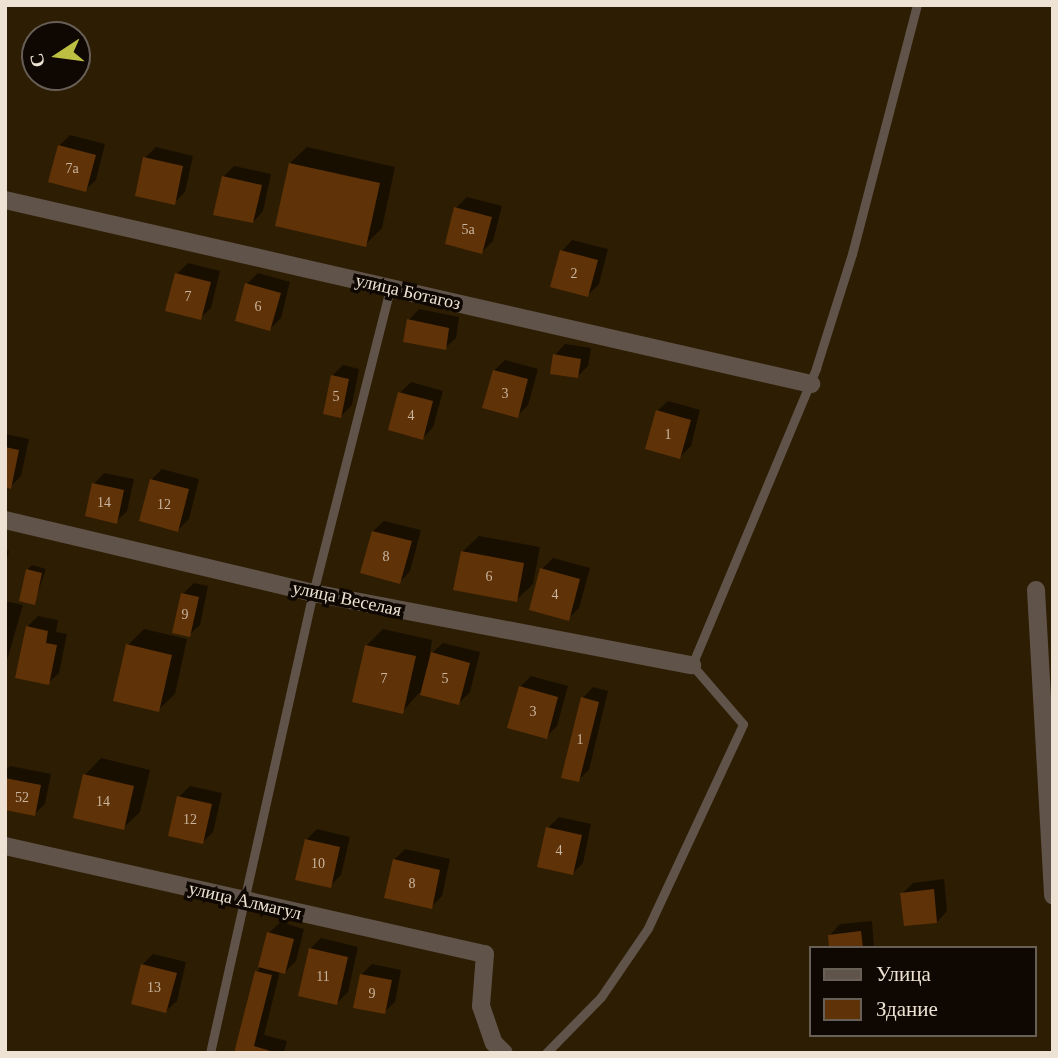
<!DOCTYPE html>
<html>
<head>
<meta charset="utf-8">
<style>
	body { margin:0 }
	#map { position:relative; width:1058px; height:1058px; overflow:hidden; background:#2d1d03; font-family:Georgia,serif }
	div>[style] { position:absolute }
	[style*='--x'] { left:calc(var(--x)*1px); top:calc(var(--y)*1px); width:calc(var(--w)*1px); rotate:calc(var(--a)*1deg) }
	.shadow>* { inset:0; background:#0007 }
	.building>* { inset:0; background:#603207 }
	.service>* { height:9px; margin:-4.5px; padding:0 4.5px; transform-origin:4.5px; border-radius:4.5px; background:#5f534a }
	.minor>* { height:18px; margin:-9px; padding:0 9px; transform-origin:9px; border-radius:9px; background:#5f534a }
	span { translate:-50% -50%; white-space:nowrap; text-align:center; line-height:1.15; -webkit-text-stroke:7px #0f0802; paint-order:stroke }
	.number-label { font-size:14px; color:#cab6a0 }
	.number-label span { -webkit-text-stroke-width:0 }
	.street-label { font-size:18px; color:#ede2d3 }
	.frame { position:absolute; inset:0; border:7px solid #ede2d3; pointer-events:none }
	.legend { position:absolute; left:809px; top:946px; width:228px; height:91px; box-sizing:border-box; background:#0f0802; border:2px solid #685f56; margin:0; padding:9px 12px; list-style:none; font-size:21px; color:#ede2d3 }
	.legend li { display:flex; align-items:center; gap:14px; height:35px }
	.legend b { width:35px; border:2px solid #685f56 }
	.north { position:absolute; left:21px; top:21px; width:70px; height:70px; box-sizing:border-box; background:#0f0802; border:2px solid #685f56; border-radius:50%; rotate:257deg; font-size:19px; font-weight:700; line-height:28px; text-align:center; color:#ede2d3 }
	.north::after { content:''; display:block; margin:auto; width:24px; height:32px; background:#bdbf43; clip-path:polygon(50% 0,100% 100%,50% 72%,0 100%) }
</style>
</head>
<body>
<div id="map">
	<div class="shadow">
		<i style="clip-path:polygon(70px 135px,105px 144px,96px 180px,85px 190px,59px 146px)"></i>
		<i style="clip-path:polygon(156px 147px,193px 156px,185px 192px,174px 203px,145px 158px)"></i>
		<i style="clip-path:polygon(307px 147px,395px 167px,382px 228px,365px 245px,290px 163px)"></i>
		<i style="clip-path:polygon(234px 166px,271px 174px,263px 211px,253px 222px,223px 177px)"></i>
		<i style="clip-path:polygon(467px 197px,502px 206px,493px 241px,482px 252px,456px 208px)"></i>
		<i style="clip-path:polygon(572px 240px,608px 249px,599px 284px,588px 295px,562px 251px)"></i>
		<i style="clip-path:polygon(188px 263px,220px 271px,211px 308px,200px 318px,177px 274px)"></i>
		<i style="clip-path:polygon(258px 273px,290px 282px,281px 318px,270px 329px,247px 284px)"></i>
		<i style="clip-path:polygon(419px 309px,459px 317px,456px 338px,445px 348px,409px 320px)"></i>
		<i style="clip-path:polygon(565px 344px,591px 348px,588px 366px,577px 377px,555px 355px)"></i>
		<i style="clip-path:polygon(505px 360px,538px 369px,528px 405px,517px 416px,494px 371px)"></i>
		<i style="clip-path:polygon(343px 365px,359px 369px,352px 405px,341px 416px,332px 376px)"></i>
		<i style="clip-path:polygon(411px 382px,443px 391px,433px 427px,423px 438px,400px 393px)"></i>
		<i style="clip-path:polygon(668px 401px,700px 410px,691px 446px,680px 457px,657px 411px)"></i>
		<i style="clip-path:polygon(5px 434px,29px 439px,21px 476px,10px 487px,5px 486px)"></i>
		<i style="clip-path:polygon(162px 469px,199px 479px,189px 519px,178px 530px,151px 480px)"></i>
		<i style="clip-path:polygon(104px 473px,134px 479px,127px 511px,116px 522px,94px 484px)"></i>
		<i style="clip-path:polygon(384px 521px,421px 530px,410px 571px,400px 582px,373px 531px)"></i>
		<i style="clip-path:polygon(479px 536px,540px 547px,533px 584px,516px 600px,462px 552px)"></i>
		<i style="clip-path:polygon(5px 551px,9px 551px,5px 566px)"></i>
		<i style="clip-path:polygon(553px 558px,590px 568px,579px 608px,568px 619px,542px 569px)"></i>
		<i style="clip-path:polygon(32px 565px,46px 569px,34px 603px,27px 570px)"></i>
		<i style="clip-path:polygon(194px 583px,208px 586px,200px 625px,189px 635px,183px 594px)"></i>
		<i style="clip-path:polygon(5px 601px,23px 605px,5px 667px)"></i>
		<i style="clip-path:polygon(38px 616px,58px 620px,56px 632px,67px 634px,59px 673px,48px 683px,27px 627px)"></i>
		<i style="clip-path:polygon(144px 629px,187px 639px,175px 694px,158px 710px,128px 645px)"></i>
		<i style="clip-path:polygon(383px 629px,432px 640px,428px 669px,432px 653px,443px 643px,480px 652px,470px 692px,459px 703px,419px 693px,402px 712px,367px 645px)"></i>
		<i style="clip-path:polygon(531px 676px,568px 686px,557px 726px,546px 737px,520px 687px)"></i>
		<i style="clip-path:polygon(593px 687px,608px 691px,589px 770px,578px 780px,583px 698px)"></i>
		<i style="clip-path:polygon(101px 758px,150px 770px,140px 812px,123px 828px,85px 775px)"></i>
		<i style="clip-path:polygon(10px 766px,51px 774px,45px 804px,34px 814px,5px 809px,5px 771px)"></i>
		<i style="clip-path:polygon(190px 786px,222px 793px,213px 832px,203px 842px,179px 797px)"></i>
		<i style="clip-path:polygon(559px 817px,591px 824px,583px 863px,572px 874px,548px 828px)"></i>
		<i style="clip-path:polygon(317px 829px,350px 837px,341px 875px,330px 886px,306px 840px)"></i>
		<i style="clip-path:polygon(405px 849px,450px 859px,442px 896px,431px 907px,394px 860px)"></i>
		<i style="clip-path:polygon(944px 879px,947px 911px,937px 922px,902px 894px,913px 883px)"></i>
		<i style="clip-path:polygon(872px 921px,874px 948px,831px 948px,830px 935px,840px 924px)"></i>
		<i style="clip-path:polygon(280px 922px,304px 929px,296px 961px,285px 972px,280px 971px,264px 1035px,287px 1041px,284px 1052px,236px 1053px,269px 933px)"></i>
		<i style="clip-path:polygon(321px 938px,358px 947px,348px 992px,337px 1003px,310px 949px)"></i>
		<i style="clip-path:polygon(153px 954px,186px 962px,177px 1001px,166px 1011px,142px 965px)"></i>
		<i style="clip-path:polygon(372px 964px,401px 970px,395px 1002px,384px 1012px,361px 975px)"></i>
	</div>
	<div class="building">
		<i style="clip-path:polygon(58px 145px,96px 155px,86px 192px,48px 182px)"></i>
		<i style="clip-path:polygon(143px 157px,183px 166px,175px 205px,135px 196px)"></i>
		<i style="clip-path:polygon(289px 163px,380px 183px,366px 247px,275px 226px)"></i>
		<i style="clip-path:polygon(222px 176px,262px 185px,253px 223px,213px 215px)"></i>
		<i style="clip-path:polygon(454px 207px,492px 217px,482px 254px,445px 244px)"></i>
		<i style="clip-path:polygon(560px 250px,598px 260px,588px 297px,550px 287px)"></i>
		<i style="clip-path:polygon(175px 273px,211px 282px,201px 320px,165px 311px)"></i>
		<i style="clip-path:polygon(245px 283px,281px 293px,270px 331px,235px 321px)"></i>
		<i style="clip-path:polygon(407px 319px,449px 328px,446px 350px,403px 342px)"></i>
		<i style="clip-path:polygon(553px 354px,581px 359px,578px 378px,550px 374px)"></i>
		<i style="clip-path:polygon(493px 370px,528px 379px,518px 418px,482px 408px)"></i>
		<i style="clip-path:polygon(331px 375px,349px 379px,341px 418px,323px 414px)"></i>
		<i style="clip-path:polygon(398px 392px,433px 401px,423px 440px,388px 430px)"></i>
		<i style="clip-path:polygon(656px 410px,691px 420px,680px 459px,645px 449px)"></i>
		<i style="clip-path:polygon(5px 447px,19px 450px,11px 489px,5px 487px)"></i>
		<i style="clip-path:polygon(150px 479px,189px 489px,178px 532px,139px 521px)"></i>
		<i style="clip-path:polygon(92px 483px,124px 490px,117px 524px,85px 516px)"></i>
		<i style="clip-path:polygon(372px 531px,412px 541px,400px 584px,360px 573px)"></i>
		<i style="clip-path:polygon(461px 551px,524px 563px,517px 602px,453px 590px)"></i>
		<i style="clip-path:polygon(540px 568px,580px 579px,569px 621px,529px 610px)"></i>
		<i style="clip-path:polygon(26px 569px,42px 573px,35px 605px,19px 601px)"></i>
		<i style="clip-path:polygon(181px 593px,199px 597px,190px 637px,172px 633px)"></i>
		<i style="clip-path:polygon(26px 626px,48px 631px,46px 643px,57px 645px,49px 685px,15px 678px)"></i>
		<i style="clip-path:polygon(126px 644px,172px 655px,159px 712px,113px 701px)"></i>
		<i style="clip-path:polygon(365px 645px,416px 656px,403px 714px,352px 702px)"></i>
		<i style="clip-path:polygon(431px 652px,470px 663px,459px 705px,420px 695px)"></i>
		<i style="clip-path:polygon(519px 686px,558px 697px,547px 739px,507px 728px)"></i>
		<i style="clip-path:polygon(581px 697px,599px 702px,579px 782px,561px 778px)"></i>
		<i style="clip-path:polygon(83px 774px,134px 786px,124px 830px,73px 818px)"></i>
		<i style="clip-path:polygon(5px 778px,41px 785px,35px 816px,5px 810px)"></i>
		<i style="clip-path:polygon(177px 796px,212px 804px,203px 844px,168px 836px)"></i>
		<i style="clip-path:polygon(546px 827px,582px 835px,573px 875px,537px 867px)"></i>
		<i style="clip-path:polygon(305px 839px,340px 847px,331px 888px,295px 880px)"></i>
		<i style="clip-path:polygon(393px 859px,440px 870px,432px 909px,384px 898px)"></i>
		<i style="clip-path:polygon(934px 889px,937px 923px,904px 926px,900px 893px)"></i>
		<i style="clip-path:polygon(861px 931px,863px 948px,829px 948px,828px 935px)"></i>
		<i style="clip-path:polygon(267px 932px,294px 939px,285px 974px,258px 967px)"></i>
		<i style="clip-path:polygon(309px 948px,348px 957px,337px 1005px,298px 996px)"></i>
		<i style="clip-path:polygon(141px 964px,177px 973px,166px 1013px,131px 1004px)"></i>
		<i style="clip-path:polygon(255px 971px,272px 975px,254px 1046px,277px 1053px,234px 1053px)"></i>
		<i style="clip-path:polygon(360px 974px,392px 980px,385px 1014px,353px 1008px)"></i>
	</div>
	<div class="service">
		<i style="--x:210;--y:1053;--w:471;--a:-77.4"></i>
		<i style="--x:313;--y:593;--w:315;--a:-75.8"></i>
		<i style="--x:546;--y:1053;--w:78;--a:-45.5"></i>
		<i style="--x:601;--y:997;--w:83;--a:-55.7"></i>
		<i style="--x:648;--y:928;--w:225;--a:-65"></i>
		<i style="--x:743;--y:724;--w:78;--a:-130.8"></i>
		<i style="--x:692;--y:665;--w:322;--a:-67.3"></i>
		<i style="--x:816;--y:368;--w:120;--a:-72.5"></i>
		<i style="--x:852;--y:254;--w:257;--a:-75.4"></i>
	</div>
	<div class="minor">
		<i style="--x:5;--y:200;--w:827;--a:12.86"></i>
		<i style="--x:5;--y:520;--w:317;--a:13.3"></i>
		<i style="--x:313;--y:593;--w:386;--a:10.8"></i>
		<i style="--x:1036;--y:590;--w:306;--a:86.8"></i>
		<i style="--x:5;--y:846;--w:492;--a:12.7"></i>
		<i style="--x:485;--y:954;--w:52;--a:94.4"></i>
		<i style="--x:481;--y:1006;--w:39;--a:71"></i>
		<i style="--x:494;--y:1043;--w:14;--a:45"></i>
	</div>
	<div class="number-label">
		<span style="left:72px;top:169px">7а</span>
		<span style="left:468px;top:230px">5а</span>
		<span style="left:574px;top:274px">2</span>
		<span style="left:188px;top:297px">7</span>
		<span style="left:258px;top:307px">6</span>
		<span style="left:505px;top:394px">3</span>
		<span style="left:336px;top:397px">5</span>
		<span style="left:411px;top:416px">4</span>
		<span style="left:668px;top:435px">1</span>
		<span style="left:104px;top:503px">14</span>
		<span style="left:164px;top:505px">12</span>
		<span style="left:386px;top:557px">8</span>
		<span style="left:489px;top:577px">6</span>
		<span style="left:555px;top:595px">4</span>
		<span style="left:185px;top:615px">9</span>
		<span style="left:384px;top:679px">7</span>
		<span style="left:445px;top:679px">5</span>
		<span style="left:533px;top:712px">3</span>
		<span style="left:580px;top:740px">1</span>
		<span style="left:22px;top:798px">52</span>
		<span style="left:103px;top:802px">14</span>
		<span style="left:190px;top:820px">12</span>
		<span style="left:559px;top:851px">4</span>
		<span style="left:318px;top:864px">10</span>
		<span style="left:412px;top:884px">8</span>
		<span style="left:323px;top:977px">11</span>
		<span style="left:154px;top:988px">13</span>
		<span style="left:372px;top:994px">9</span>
	</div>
	<div class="street-label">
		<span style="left:408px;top:292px;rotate:13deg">улица Ботагоз</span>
		<span style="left:347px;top:599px;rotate:12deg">улица Веселая</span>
		<span style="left:245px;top:901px;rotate:13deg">улица Алмагул</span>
	</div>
	<div class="frame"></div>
	<ul class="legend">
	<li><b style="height:9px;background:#5f534a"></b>Улица</li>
	<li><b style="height:19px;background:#603207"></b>Здание</li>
	</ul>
	<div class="north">С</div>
</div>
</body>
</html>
